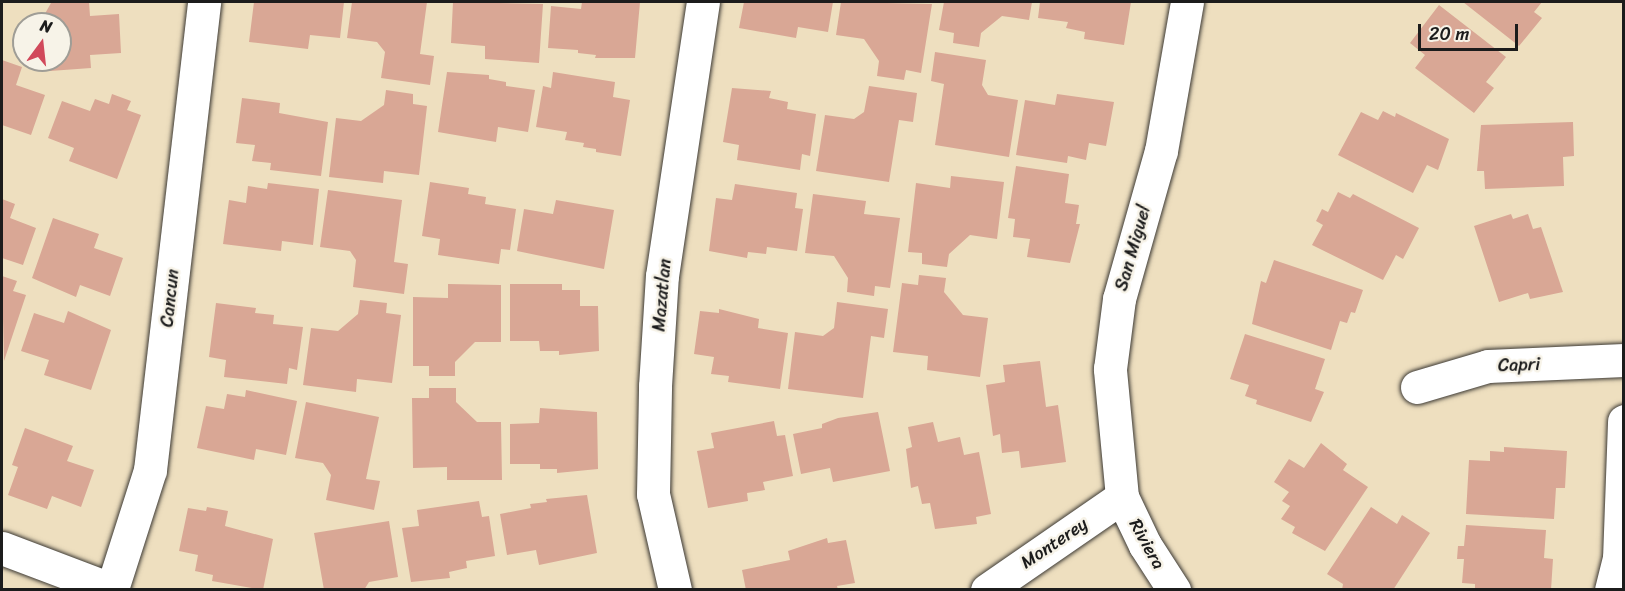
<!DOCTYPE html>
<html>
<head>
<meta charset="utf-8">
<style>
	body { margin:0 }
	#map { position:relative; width:1625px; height:591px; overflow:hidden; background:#eedfbf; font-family:Sriracha,sans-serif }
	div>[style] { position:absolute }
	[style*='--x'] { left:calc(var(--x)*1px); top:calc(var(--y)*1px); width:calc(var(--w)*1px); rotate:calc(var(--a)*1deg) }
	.building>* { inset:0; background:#d9a795 }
	.roads { filter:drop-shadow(0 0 2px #3c3934) drop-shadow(0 0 2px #3c3934) }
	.street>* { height:33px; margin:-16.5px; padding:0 16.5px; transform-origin:16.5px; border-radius:16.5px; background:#fff }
	.secondary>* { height:33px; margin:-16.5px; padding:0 16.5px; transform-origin:16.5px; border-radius:16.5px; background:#fff }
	span { translate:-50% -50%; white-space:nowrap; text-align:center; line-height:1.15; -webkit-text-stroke:5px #f7f3e8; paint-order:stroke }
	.street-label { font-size:18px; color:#1c1c1c }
	.frame { position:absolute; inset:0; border:3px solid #1c1c1c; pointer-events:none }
	.north { position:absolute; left:12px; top:12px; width:60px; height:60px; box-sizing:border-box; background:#f7f3e8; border:2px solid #9f9d96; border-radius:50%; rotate:15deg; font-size:16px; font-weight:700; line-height:24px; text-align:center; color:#1c1c1c }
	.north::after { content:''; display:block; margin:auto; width:21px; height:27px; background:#d1495b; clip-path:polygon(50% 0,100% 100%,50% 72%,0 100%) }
	.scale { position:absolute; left:1418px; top:24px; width:100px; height:27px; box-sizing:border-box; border:3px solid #1c1c1c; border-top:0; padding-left:8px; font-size:18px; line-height:21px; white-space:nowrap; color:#1c1c1c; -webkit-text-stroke:4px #f7f3e8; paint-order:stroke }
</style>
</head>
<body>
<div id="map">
	<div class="building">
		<i style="clip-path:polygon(89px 2px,90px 16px,119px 14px,121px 53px,90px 55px,91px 68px,50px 71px,49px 60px,60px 60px,60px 24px,35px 24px,35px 19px,42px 19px,51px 3px)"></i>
		<i style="clip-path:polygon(254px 2px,344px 2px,340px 38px,310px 35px,308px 49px,249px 42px)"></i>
		<i style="clip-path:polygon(352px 2px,427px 2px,420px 54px,434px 56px,430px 85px,381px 78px,385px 52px,377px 42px,347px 38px)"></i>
		<i style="clip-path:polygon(453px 2px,543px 4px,539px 63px,485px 59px,485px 46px,451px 43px)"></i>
		<i style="clip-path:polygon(582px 2px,640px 2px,635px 58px,595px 58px,596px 55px,578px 53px,578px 50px,548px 48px,551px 6px,581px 9px)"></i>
		<i style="clip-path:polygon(744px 2px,833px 2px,828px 32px,798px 27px,796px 38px,739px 28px)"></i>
		<i style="clip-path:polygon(841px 2px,932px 4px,921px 73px,906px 70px,904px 80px,877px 76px,879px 61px,864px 39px,836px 35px)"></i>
		<i style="clip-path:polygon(944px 2px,1032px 2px,1029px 20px,1002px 16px,981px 33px,979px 47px,953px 43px,954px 33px,939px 30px)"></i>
		<i style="clip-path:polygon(1040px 2px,1131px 2px,1124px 45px,1084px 39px,1085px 32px,1066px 28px,1068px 22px,1038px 18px)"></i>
		<i style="clip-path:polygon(1463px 2px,1542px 2px,1534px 12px,1542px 18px,1519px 46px)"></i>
		<i style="clip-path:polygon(1439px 5px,1506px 57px,1486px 82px,1494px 88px,1474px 113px,1415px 68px,1425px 55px,1410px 43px)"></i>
		<i style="clip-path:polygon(935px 52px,986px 60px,982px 85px,988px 95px,1018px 100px,1009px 157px,935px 145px,944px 84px,931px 81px)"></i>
		<i style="clip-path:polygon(2px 60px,22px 67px,16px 85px,45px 95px,31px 135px,2px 125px)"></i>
		<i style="clip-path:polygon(447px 72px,489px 75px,489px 79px,506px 82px,506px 86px,535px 90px,528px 132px,498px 127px,496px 142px,438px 132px)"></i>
		<i style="clip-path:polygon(553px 72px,615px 82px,613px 97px,630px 100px,621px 156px,596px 152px,596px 149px,583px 147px,584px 143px,565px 140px,567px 132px,536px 127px,543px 86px,551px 88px)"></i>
		<i style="clip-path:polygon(869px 86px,917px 93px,913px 122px,899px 120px,889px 182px,816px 171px,825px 115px,854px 119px,864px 112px)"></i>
		<i style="clip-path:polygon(732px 88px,771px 91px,769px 98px,788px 102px,787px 109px,816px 114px,810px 156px,802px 154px,800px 170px,737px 160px,739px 145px,723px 142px)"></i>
		<i style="clip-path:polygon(386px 90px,413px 94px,413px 104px,427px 106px,419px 175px,384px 171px,383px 183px,329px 177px,336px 118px,361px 121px,384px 105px)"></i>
		<i style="clip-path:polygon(112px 94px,131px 101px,127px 110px,141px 115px,117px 179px,69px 161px,74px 148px,48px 138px,62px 101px,90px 111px,95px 99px,109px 104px)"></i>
		<i style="clip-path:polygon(1057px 94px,1114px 102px,1106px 146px,1089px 143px,1086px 160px,1068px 156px,1067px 163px,1016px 155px,1025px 100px,1055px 105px)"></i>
		<i style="clip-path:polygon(242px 98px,280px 103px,279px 113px,328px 122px,321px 176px,270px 170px,271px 163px,252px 161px,255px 145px,236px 143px)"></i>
		<i style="clip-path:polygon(1383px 111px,1395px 117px,1396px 113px,1449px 139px,1438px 170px,1427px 165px,1413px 193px,1338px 155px,1361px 112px,1378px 120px)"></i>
		<i style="clip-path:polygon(1573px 122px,1574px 156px,1563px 157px,1564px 186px,1485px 189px,1484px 171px,1477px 171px,1481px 125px)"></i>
		<i style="clip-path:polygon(1016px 166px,1069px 174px,1065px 203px,1079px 205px,1076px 224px,1080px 224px,1070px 263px,1027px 257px,1030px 239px,1013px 237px,1015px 219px,1008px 218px)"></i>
		<i style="clip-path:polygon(951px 176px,1004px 182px,997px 239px,970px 235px,949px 254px,947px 267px,922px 264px,922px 253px,908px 252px,916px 183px,950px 188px)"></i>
		<i style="clip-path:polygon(430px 182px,469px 188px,468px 194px,486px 197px,485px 204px,516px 209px,510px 250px,501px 249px,499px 264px,438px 255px,440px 239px,422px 236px)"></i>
		<i style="clip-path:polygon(268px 183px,319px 189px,313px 245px,282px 241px,281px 251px,223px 244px,229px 200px,246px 203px,248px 186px,267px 189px)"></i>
		<i style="clip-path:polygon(735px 184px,797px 193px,795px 208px,803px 209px,797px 251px,767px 247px,766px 254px,748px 252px,747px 258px,709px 251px,716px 198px,732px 200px)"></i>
		<i style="clip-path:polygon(328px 190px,402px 200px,394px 262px,408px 264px,404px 294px,353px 287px,356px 260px,350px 251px,320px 247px)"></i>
		<i style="clip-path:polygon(1338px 192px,1350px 198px,1353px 194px,1419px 228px,1403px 259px,1396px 255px,1383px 280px,1312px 245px,1323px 225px,1316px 221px,1322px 209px,1328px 212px)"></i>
		<i style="clip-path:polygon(813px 194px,866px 201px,864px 214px,900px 218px,890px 288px,875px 286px,874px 296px,847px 292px,848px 278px,834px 256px,805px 253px)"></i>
		<i style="clip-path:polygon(2px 199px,15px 204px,10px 218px,36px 228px,23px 265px,2px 258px)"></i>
		<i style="clip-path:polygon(556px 200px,614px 210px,604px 269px,517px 251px,524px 209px,553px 214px)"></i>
		<i style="clip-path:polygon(1511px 214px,1513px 219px,1528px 214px,1533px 229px,1541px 227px,1563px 292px,1530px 299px,1528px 293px,1499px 302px,1474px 226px)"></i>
		<i style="clip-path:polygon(53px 218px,99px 234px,94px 248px,123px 258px,110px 296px,80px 285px,76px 297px,32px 278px)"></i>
		<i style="clip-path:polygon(1274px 260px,1363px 290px,1355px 313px,1351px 312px,1347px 323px,1340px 321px,1331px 350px,1252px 324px,1261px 281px,1266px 283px)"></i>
		<i style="clip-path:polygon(919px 275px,946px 278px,944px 292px,963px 315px,988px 318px,980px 377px,927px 370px,928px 356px,893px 352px,902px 283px,918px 285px)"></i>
		<i style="clip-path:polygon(2px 276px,17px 281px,13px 291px,26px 295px,4px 361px)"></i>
		<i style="clip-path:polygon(448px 284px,501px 285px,501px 342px,475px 342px,455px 362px,455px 376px,429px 376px,429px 366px,413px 366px,413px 297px,448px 298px)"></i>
		<i style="clip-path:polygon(510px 284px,562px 284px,562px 290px,580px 290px,580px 306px,598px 306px,599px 351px,559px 355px,559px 351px,540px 351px,539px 341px,510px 341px)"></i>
		<i style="clip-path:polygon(360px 300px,387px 303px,386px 313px,401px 315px,392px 383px,357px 379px,356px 392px,303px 385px,311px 328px,338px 331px,358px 314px)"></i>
		<i style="clip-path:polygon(837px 302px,888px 309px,884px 338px,871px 336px,863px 398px,788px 389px,795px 332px,823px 336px,834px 328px)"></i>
		<i style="clip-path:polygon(216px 303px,256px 308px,255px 313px,274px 315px,273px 324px,303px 327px,297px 370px,289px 368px,287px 384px,224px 377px,226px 360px,209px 357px)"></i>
		<i style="clip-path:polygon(719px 309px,759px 319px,758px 328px,788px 333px,780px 389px,728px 382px,729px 376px,711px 374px,714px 357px,694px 354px,700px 311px,719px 313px)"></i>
		<i style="clip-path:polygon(68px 311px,111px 330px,91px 390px,44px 375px,49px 360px,21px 351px,34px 313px,64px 323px)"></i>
		<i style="clip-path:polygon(1245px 334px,1325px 359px,1315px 389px,1324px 392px,1311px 422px,1256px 404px,1257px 400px,1245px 396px,1249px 385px,1230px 379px)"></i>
		<i style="clip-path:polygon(1040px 361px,1046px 407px,1058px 405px,1066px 462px,1021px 468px,1019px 451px,1002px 453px,1000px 434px,993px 436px,986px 385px,1005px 382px,1003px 365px)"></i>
		<i style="clip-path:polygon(429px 388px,456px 388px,456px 402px,477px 422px,501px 422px,502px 480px,447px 480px,447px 467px,413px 468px,412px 398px,429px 398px)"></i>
		<i style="clip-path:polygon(246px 390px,297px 401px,286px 455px,256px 449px,254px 460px,197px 448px,206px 406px,224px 409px,227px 394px,245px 397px)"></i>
		<i style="clip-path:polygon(306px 402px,379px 417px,366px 479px,380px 481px,374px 510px,326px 500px,331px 475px,323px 463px,295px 458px)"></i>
		<i style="clip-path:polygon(540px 408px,597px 412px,598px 469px,557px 473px,557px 469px,540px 469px,540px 464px,510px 464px,510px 424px,539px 423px)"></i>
		<i style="clip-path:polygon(878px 412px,890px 471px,833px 482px,830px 468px,801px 474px,793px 434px,822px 428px,822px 424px,838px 418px)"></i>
		<i style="clip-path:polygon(774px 421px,777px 436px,785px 435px,793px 476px,763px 482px,765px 490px,747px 493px,748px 501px,708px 508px,697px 451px,714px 448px,711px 433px)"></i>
		<i style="clip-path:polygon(933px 422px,938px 442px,960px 437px,964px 455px,979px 452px,991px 514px,976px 517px,977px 524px,935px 529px,930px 503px,922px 504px,918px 486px,911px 488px,906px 449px,912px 447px,908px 427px)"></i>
		<i style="clip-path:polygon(25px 428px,73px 446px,67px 461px,94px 470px,81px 507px,52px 496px,47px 509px,8px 495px,18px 467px,12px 465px)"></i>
		<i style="clip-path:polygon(1321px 443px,1347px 464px,1343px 470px,1368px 487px,1325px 551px,1292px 533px,1295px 527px,1281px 519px,1290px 506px,1282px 501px,1289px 492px,1274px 482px,1289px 459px,1304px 468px)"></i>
		<i style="clip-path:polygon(1504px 447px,1567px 451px,1565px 488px,1556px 488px,1554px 519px,1466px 514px,1469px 460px,1490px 461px,1490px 451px,1504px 452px)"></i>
		<i style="clip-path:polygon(587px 495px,597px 553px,539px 565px,536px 550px,507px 555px,500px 514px,531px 508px,530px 504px,547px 502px,546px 499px)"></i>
		<i style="clip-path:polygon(479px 501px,482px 517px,489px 516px,495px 556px,466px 561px,467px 568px,449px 572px,450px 578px,411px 582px,402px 528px,419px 526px,417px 510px)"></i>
		<i style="clip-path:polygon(207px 507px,228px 511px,225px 526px,273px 539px,263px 590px,212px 581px,213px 575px,195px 571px,198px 555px,179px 551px,188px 508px,206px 511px)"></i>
		<i style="clip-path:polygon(1371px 507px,1397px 524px,1402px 515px,1430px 533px,1393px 590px,1342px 590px,1343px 584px,1327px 574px)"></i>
		<i style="clip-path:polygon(389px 521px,398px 577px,369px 582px,364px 590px,324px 590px,314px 533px)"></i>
		<i style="clip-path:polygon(1466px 525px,1546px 530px,1544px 558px,1553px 559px,1551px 590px,1475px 589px,1475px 584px,1462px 583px,1464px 559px,1457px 559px,1458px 546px,1464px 546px)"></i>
		<i style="clip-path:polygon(827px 538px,828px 543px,846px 540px,855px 583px,837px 586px,838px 590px,746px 590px,742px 570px,790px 560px,788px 551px)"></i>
	</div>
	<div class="roads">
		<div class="street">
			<i style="--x:1417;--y:387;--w:74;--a:-16.5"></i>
			<i style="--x:1488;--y:366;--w:136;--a:-2.5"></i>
			<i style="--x:1122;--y:497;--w:129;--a:-95.4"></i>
			<i style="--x:1110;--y:369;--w:71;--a:-82.7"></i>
			<i style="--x:1119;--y:299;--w:154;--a:-74.2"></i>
			<i style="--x:1161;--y:151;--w:151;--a:-80.1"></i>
			<i style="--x:2;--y:548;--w:119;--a:20.7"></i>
			<i style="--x:112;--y:589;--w:125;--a:-72.3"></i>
			<i style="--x:150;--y:470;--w:471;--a:-83.4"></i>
			<i style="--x:675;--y:590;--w:98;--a:-102.9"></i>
			<i style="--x:653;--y:494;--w:108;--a:-88.9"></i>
			<i style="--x:655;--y:386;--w:110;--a:-86.4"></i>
			<i style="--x:662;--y:276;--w:277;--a:-81.5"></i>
			<i style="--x:1611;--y:590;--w:32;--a:-76"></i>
			<i style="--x:1619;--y:559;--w:138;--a:-87.9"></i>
		</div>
		<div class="secondary">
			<i style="--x:987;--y:590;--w:164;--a:-34.6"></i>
			<i style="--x:1122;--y:497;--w:53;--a:64.4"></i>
			<i style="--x:1145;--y:545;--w:54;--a:57.2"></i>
		</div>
	</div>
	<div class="street-label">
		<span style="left:1133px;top:248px;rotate:-74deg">San Miguel</span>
		<span style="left:662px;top:295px;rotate:-85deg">Mazatlan</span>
		<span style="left:170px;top:298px;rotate:-84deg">Cancun</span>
		<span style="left:1519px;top:365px;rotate:-2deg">Capri</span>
		<span style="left:1054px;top:543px;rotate:-34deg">Monterey</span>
		<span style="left:1147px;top:544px;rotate:61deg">Riviera</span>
	</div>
	<div class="frame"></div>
	<div class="north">N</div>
	<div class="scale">20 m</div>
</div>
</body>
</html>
